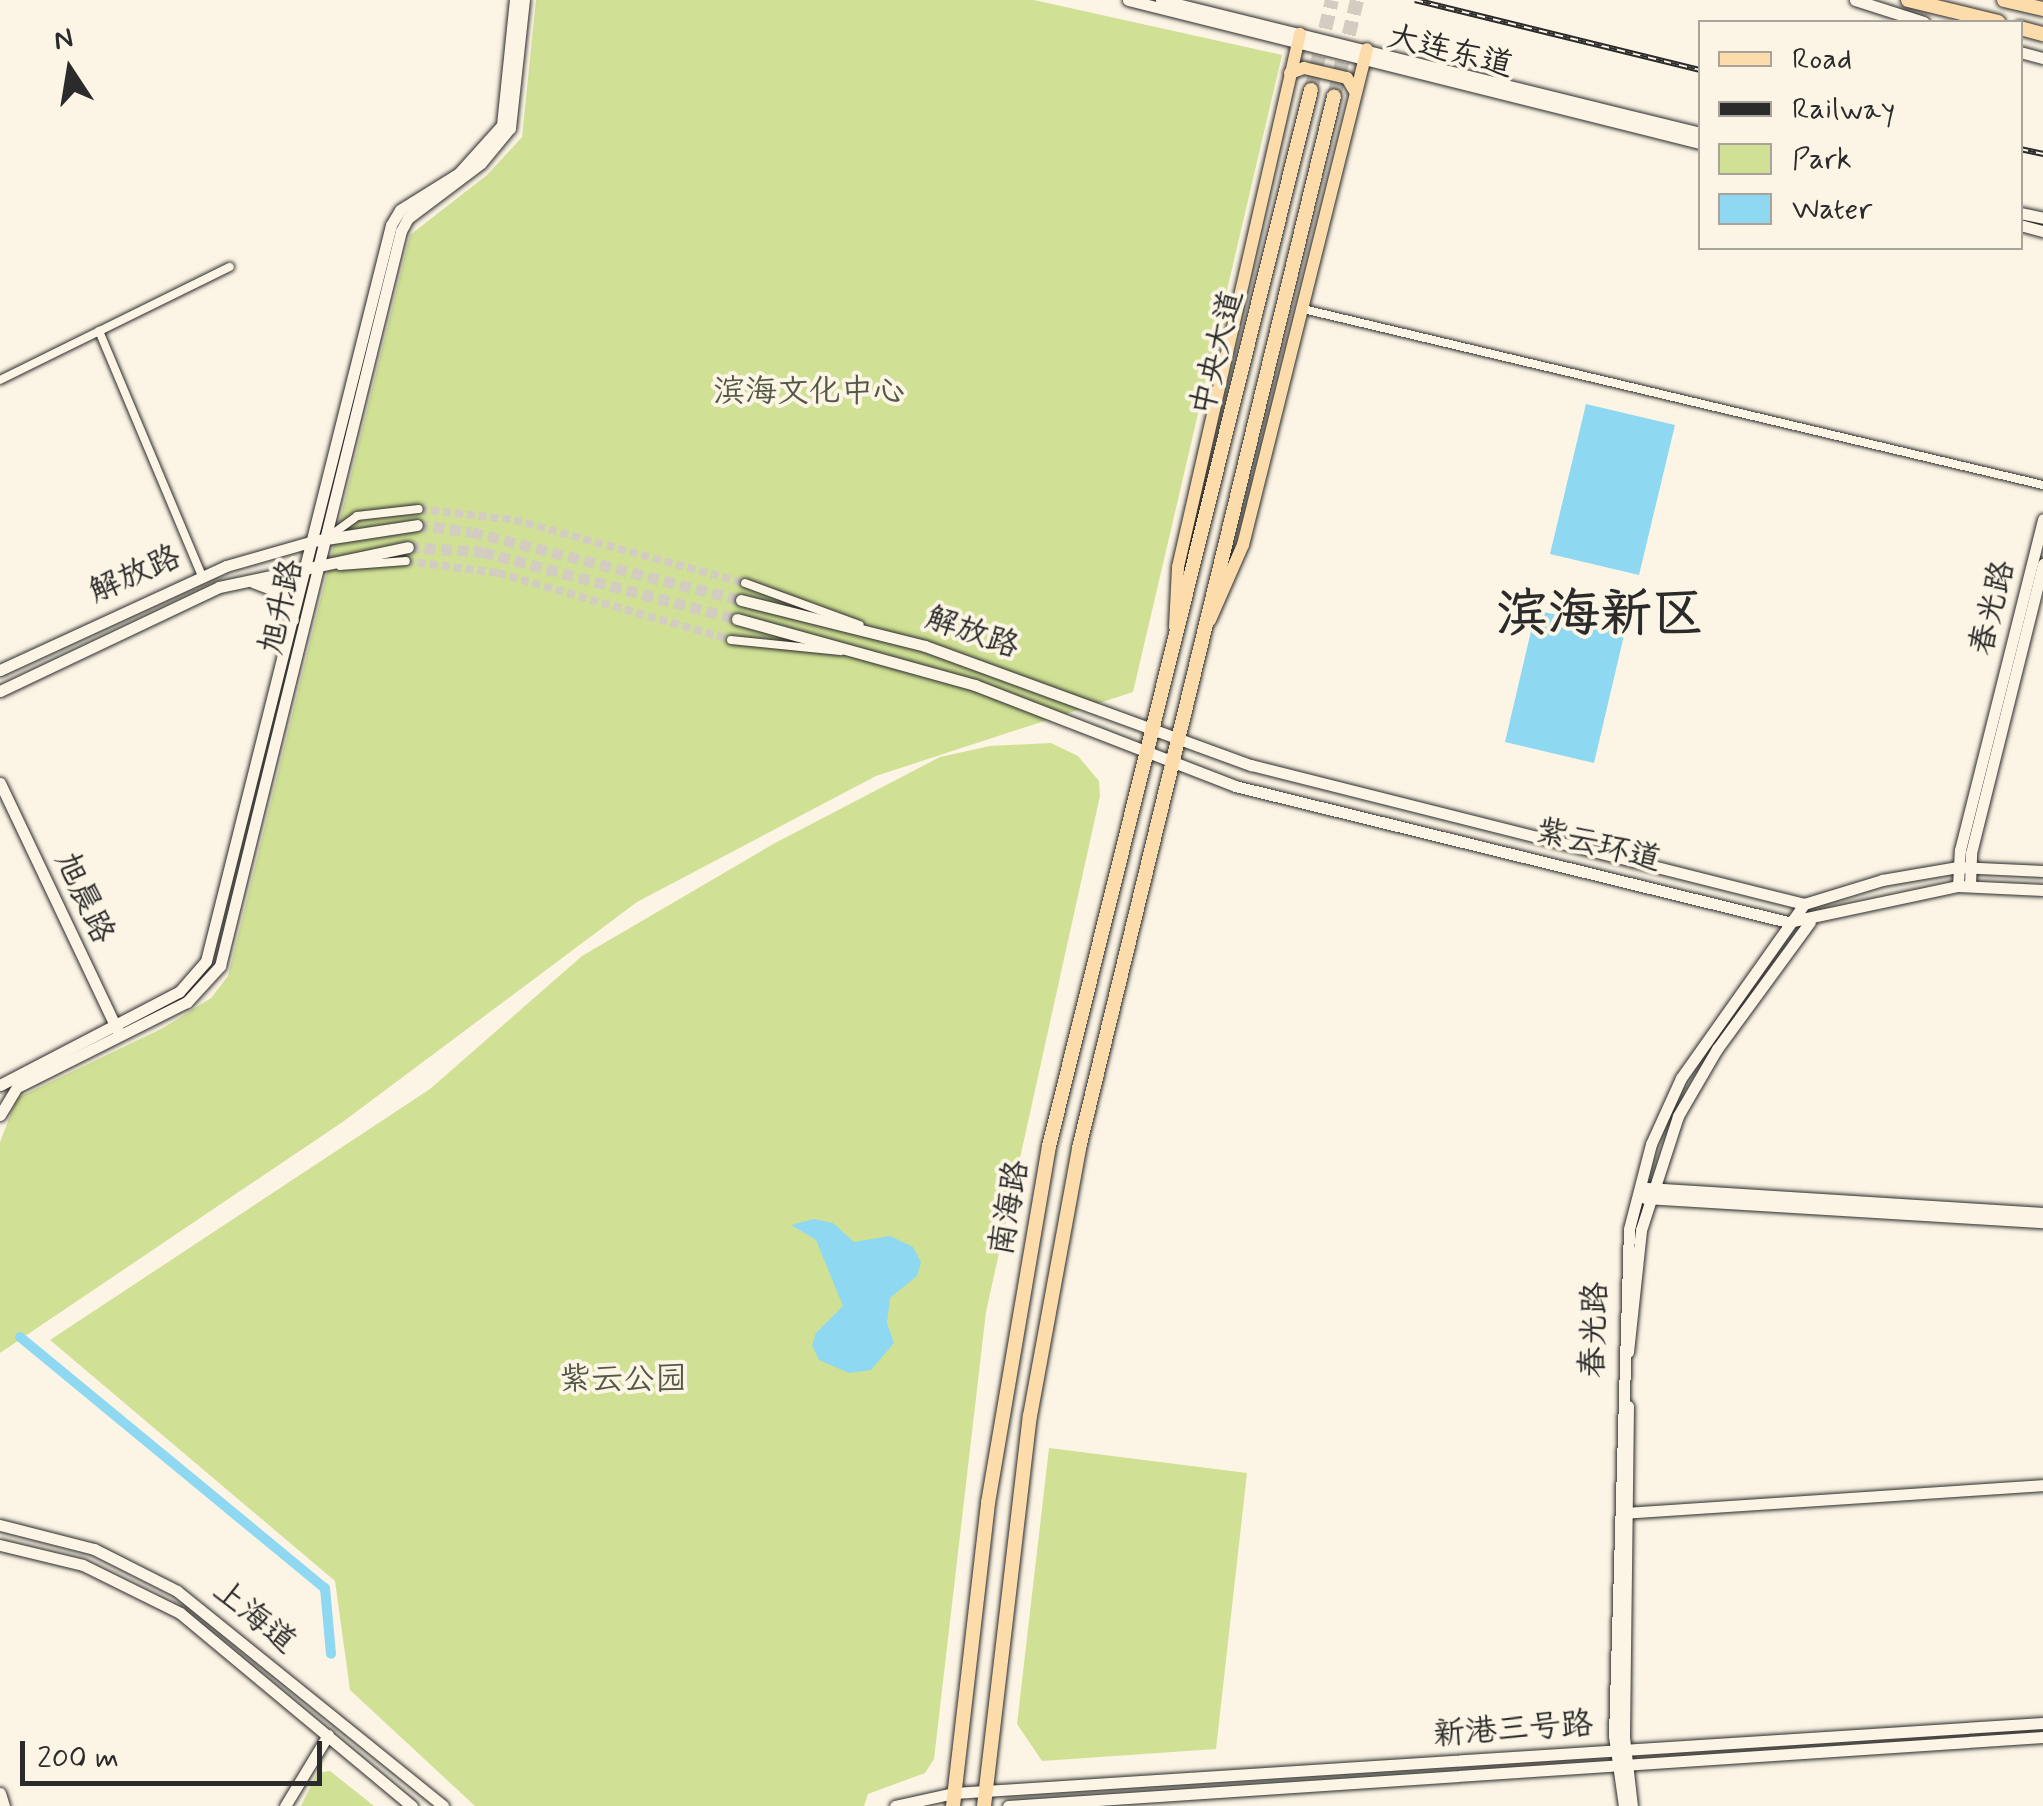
<!DOCTYPE html>
<html>
<head>
<meta charset="utf-8">
<style>
	body { margin:0 }
	#map { position:relative; width:2043px; height:1806px; overflow:hidden; background:#fcf5e5; font-family:Mynerve,"LXGW WenKai TC",sans-serif }
	div>[style] { position:absolute }
	[style*='--x'] { left:calc(var(--x)*1px); top:calc(var(--y)*1px); width:calc(var(--w)*1px); rotate:calc(var(--a)*1deg) }
	.green>* { inset:0; background:#d0e195 }
	.water>* { inset:0; background:#8fd8f1 }
	.canal>* { height:10px; margin:-5px; padding:0 5px; transform-origin:5px; border-radius:5px; background:#8fd8f1 }
	.street-tunnel>* { height:8px; margin-top:-4px; transform-origin:0; background:repeating-linear-gradient(90deg,#d2cdc0 0 8px,transparent 0 12px) }
	.secondary-tunnel>* { height:11px; margin-top:-5.5px; transform-origin:0; background:repeating-linear-gradient(90deg,#d2cdc0 0 11px,transparent 0 16.5px) }
	.highway-tunnel>* { height:14px; margin-top:-7px; transform-origin:0; background:repeating-linear-gradient(90deg,#d2cdc0 0 14px,transparent 0 21px) }
	.roads { filter:drop-shadow(0 0 2px #2b2b2b) drop-shadow(0 0 2px #2b2b2b) }
	.street>* { height:8px; margin:-4px; padding:0 4px; transform-origin:4px; border-radius:4px; background:#fcf5e5 }
	.secondary>* { height:11px; margin:-5.5px; padding:0 5.5px; transform-origin:5.5px; border-radius:5.5px; background:#fcf5e5 }
	.primary>* { height:12px; margin:-6px; padding:0 6px; transform-origin:6px; border-radius:6px; background:#fddcac }
	.highway>* { height:14px; margin:-7px; padding:0 7px; transform-origin:7px; border-radius:7px; background:#fddcac }
	.rail>* { height:6px; margin-top:-3px; transform-origin:0; background:repeating-linear-gradient(90deg,#fcf5e5 0 8px,#2b2b2b 0 16px); box-sizing:border-box; border-block:2px solid #2b2b2b }
	span { translate:-50% -50%; white-space:nowrap; text-align:center; line-height:1.15; -webkit-text-stroke:8px #fcf5e5; paint-order:stroke }
	.street-label { font-size:32px; color:#2b2b2b }
	.park-label { font-size:32px; color:#545846 }
	.town-label { font-size:52px; color:#2b2b2b; font-weight:700 }
	.legend { position:absolute; left:1698px; top:20px; width:325px; height:230px; box-sizing:border-box; background:#fcf5e5; border:2px solid #a8a49b; margin:0; padding:12px 18px; list-style:none; font-size:30px; color:#2b2b2b }
	.legend li { display:flex; align-items:center; gap:20px; height:50px }
	.legend b { width:50px; border:2px solid #a8a49b }
	.north { position:absolute; left:20px; top:20px; width:100px; height:100px; -webkit-text-stroke:8px #fcf5e5; paint-order:stroke; rotate:348deg; font-size:28px; font-weight:700; line-height:40px; text-align:center; color:#2b2b2b }
	.north::after { content:''; display:block; margin:auto; width:35px; height:45px; background:#2b2b2b; clip-path:polygon(50% 0,100% 100%,50% 72%,0 100%) }
	.scale { position:absolute; left:20px; top:1741px; width:302px; height:45px; box-sizing:border-box; border:5px solid #2b2b2b; border-top:0; padding-left:12px; font-size:30px; line-height:35px; white-space:nowrap; color:#2b2b2b; -webkit-text-stroke:8px #fcf5e5; paint-order:stroke }
</style>
</head>
<body>
<div id="map">
	<div class="green">
		<i style="clip-path:polygon(536px 0,1034px 0,1282px 55px,1133px 692px,876px 776px,637px 902px,344px 1121px,0 1353px,0 1142px,17px 1098px,163px 1028px,211px 998px,228px 976px,410px 235px,487px 175px,522px 137px)"></i>
		<i style="clip-path:polygon(1051px 743px,1078px 756px,1099px 781px,1100px 796px,986px 1312px,934px 1759px,925px 1773px,868px 1794px,864px 1806px,475px 1806px,350px 1690px,335px 1581px,50px 1340px,430px 1089px,582px 956px,775px 843px,940px 757px,990px 746px)"></i>
		<i style="clip-path:polygon(1049px 1448px,1247px 1473px,1216px 1749px,1042px 1761px,1017px 1724px)"></i>
		<i style="clip-path:polygon(330px 1771px,374px 1806px,301px 1806px,317px 1773px)"></i>
	</div>
	<div class="water">
		<i style="clip-path:polygon(1586px 404px,1675px 425px,1639px 575px,1550px 554px)"></i>
		<i style="clip-path:polygon(1536px 610px,1625px 631px,1594px 763px,1505px 742px)"></i>
		<i style="clip-path:polygon(814px 1219px,833px 1223px,854px 1242px,890px 1236px,913px 1247px,921px 1262px,917px 1276px,890px 1298px,887px 1323px,894px 1343px,871px 1370px,849px 1373px,819px 1360px,812px 1345px,816px 1333px,843px 1306px,816px 1240px,791px 1225px)"></i>
	</div>
	<div class="canal">
		<i style="--x:20;--y:1337;--w:395;--a:39.5"></i>
		<i style="--x:325;--y:1588;--w:66;--a:84.8"></i>
	</div>
	<div class="street-tunnel">
		<i style="--x:419;--y:509;--w:96;--a:6.6"></i>
		<i style="--x:514;--y:520;--w:239;--a:15.3"></i>
		<i style="--x:406;--y:561;--w:93;--a:7.4"></i>
		<i style="--x:498;--y:573;--w:242;--a:16"></i>
	</div>
	<div class="secondary-tunnel">
		<i style="--x:417;--y:525;--w:55;--a:7.3"></i>
		<i style="--x:472;--y:532;--w:277;--a:14.2"></i>
		<i style="--x:408;--y:547;--w:75;--a:3.8"></i>
		<i style="--x:483;--y:552;--w:263;--a:14.8"></i>
	</div>
	<div class="highway-tunnel">
		<i style="--x:1311;--y:90;--w:92;--a:-76.9"></i>
		<i style="--x:1334;--y:96;--w:99;--a:-76.5"></i>
	</div>
	<div class="roads">
		<div class="street">
			<i style="--x:1303;--y:309;--w:761;--a:13.38"></i>
			<i style="--x:99;--y:331;--w:266;--a:67.2"></i>
			<i style="--x:0;--y:380;--w:256;--a:-26.2"></i>
			<i style="--x:327;--y:538;--w:37;--a:-36"></i>
			<i style="--x:357;--y:516;--w:62;--a:-6.4"></i>
			<i style="--x:340;--y:566;--w:66;--a:-4.3"></i>
			<i style="--x:745;--y:583;--w:122;--a:20.1"></i>
			<i style="--x:731;--y:640;--w:110;--a:5.8"></i>
		</div>
		<div class="secondary">
			<i style="--x:1128;--y:0;--w:590;--a:14.04"></i>
			<i style="--x:1161;--y:0;--w:555;--a:13.86"></i>
			<i style="--x:1855;--y:0;--w:72;--a:17.7"></i>
			<i style="--x:2020;--y:52;--w:24;--a:15"></i>
			<i style="--x:2020;--y:213;--w:24;--a:12"></i>
			<i style="--x:2020;--y:225;--w:24;--a:15"></i>
			<i style="--x:253;--y:582;--w:31;--a:21"></i>
			<i style="--x:282;--y:593;--w:29;--a:68"></i>
			<i style="--x:741;--y:600;--w:190;--a:14"></i>
			<i style="--x:925;--y:646;--w:347;--a:20.1"></i>
			<i style="--x:1251;--y:765;--w:570;--a:14.11"></i>
			<i style="--x:1804;--y:904;--w:82;--a:-17.1"></i>
			<i style="--x:1882;--y:880;--w:77;--a:-9.7"></i>
			<i style="--x:1958;--y:867;--w:85;--a:2.7"></i>
			<i style="--x:737;--y:619;--w:247;--a:15.5"></i>
			<i style="--x:975;--y:685;--w:279;--a:21.2"></i>
			<i style="--x:1235;--y:786;--w:569;--a:13.82"></i>
			<i style="--x:1788;--y:922;--w:174;--a:-12"></i>
			<i style="--x:1958;--y:886;--w:85;--a:2.7"></i>
			<i style="--x:0;--y:670;--w:249;--a:-24.7"></i>
			<i style="--x:226;--y:566;--w:91;--a:-16"></i>
			<i style="--x:313;--y:541;--w:105;--a:-8.7"></i>
			<i style="--x:0;--y:691;--w:242;--a:-25.4"></i>
			<i style="--x:219;--y:587;--w:193;--a:-11.9"></i>
			<i style="--x:0;--y:783;--w:276;--a:64.6"></i>
			<i style="--x:1970;--y:885;--w:32;--a:-88"></i>
			<i style="--x:1971;--y:853;--w:298;--a:-76"></i>
			<i style="--x:1958;--y:886;--w:36;--a:-87"></i>
			<i style="--x:1960;--y:850;--w:341;--a:-75.9"></i>
			<i style="--x:0;--y:1085;--w:202;--a:-27.5"></i>
			<i style="--x:179;--y:992;--w:41;--a:-48.9"></i>
			<i style="--x:206;--y:961;--w:759;--a:-75.89"></i>
			<i style="--x:391;--y:225;--w:17;--a:-59"></i>
			<i style="--x:400;--y:210;--w:70;--a:-32.1"></i>
			<i style="--x:459;--y:173;--w:64;--a:-48.1"></i>
			<i style="--x:502;--y:125;--w:126;--a:-84.1"></i>
			<i style="--x:0;--y:1115;--w:33;--a:-59"></i>
			<i style="--x:17;--y:1087;--w:190;--a:-26.6"></i>
			<i style="--x:187;--y:1002;--w:49;--a:-47.5"></i>
			<i style="--x:220;--y:966;--w:757;--a:-76.17"></i>
			<i style="--x:401;--y:231;--w:15;--a:-62"></i>
			<i style="--x:408;--y:218;--w:91;--a:-37"></i>
			<i style="--x:481;--y:163;--w:45;--a:-50.4"></i>
			<i style="--x:510;--y:128;--w:129;--a:-83.8"></i>
			<i style="--x:1647;--y:1188;--w:397;--a:3.6"></i>
			<i style="--x:1645;--y:1198;--w:399;--a:3.5"></i>
			<i style="--x:1628;--y:1352;--w:123;--a:-83.9"></i>
			<i style="--x:1641;--y:1230;--w:120;--a:-72"></i>
			<i style="--x:1678;--y:1116;--w:78;--a:-59.8"></i>
			<i style="--x:1717;--y:1049;--w:157;--a:-53.8"></i>
			<i style="--x:1628;--y:1406;--w:331;--a:90.7"></i>
			<i style="--x:1624;--y:1737;--w:69;--a:83.4"></i>
			<i style="--x:1623;--y:1513;--w:421;--a:-3.8"></i>
			<i style="--x:0;--y:1525;--w:97;--a:14.3"></i>
			<i style="--x:94;--y:1549;--w:93;--a:26.8"></i>
			<i style="--x:177;--y:1591;--w:342;--a:38.9"></i>
			<i style="--x:0;--y:1545;--w:85;--a:13.5"></i>
			<i style="--x:83;--y:1565;--w:108;--a:26.3"></i>
			<i style="--x:180;--y:1613;--w:302;--a:39.8"></i>
			<i style="--x:0;--y:1793;--w:14;--a:73"></i>
			<i style="--x:285;--y:1806;--w:83;--a:-58.8"></i>
			<i style="--x:895;--y:1806;--w:60;--a:-12.4"></i>
			<i style="--x:954;--y:1793;--w:1091;--a:-3.68"></i>
			<i style="--x:1008;--y:1806;--w:1037;--a:-3.81"></i>
			<i style="--x:1624;--y:1806;--w:71;--a:-98.1"></i>
			<i style="--x:1614;--y:1736;--w:507;--a:-88.31"></i>
			<i style="--x:1629;--y:1229;--w:88;--a:-75.5"></i>
			<i style="--x:1651;--y:1144;--w:72;--a:-65.6"></i>
			<i style="--x:1681;--y:1078;--w:213;--a:-54.7"></i>
		</div>
		<div class="primary">
			<i style="--x:1290;--y:73;--w:15;--a:-20"></i>
			<i style="--x:1304;--y:68;--w:44;--a:13.1"></i>
			<i style="--x:1347;--y:78;--w:17;--a:59"></i>
			<i style="--x:1210;--y:620;--w:82;--a:-66.3"></i>
			<i style="--x:1243;--y:545;--w:511;--a:-75.96"></i>
			<i style="--x:1175;--y:627;--w:60;--a:-87.1"></i>
			<i style="--x:1178;--y:567;--w:547;--a:-77.11"></i>
		</div>
		<div class="highway">
			<i style="--x:1908;--y:0;--w:93;--a:13.7"></i>
			<i style="--x:2004;--y:0;--w:40;--a:13"></i>
			<i style="--x:2020;--y:28;--w:24;--a:15"></i>
			<i style="--x:953;--y:1806;--w:305;--a:-83.4"></i>
			<i style="--x:988;--y:1503;--w:362;--a:-80.3"></i>
			<i style="--x:1049;--y:1146;--w:1088;--a:-76.07"></i>
			<i style="--x:984;--y:1806;--w:393;--a:-83.3"></i>
			<i style="--x:1030;--y:1416;--w:272;--a:-79.6"></i>
			<i style="--x:1079;--y:1148;--w:1082;--a:-76.37"></i>
		</div>
	</div>
	<div class="rail">
		<i style="--x:1415;--y:0;--w:293;--a:13.8"></i>
		<i style="--x:2020;--y:149;--w:24;--a:12"></i>
	</div>
	<div class="street-label">
		<span style="left:1450px;top:52px;rotate:14deg">大连东道</span>
		<span style="left:1218px;top:353px;rotate:-76deg">中央大道</span>
		<span style="left:135px;top:575px;rotate:-24deg">解放路</span>
		<span style="left:282px;top:607px;rotate:-77deg">旭升路</span>
		<span style="left:1993px;top:608px;rotate:-76deg">春光路</span>
		<span style="left:972px;top:633px;rotate:19deg">解放路</span>
		<span style="left:1598px;top:846px;rotate:14deg">紫云环道</span>
		<span style="left:84px;top:898px;rotate:65deg">旭晨路</span>
		<span style="left:1010px;top:1208px;rotate:-80deg">南海路</span>
		<span style="left:1595px;top:1330px;rotate:-88deg">春光路</span>
		<span style="left:254px;top:1617px;rotate:39deg">上海道</span>
		<span style="left:1513px;top:1730px;rotate:-4deg">新港三号路</span>
	</div>
	<div class="park-label">
		<span style="left:809px;top:392px">滨海文化中心</span>
		<span style="left:623px;top:1380px">紫云公园</span>
	</div>
	<div class="town-label">
		<span style="left:1600px;top:617px">滨海新区</span>
	</div>
	<ul class="legend">
	<li><b style="height:12px;background:#fddcac"></b>Road</li>
	<li><b style="height:12px;background:#2b2b2b"></b>Railway</li>
	<li><b style="height:28px;background:#d0e195"></b>Park</li>
	<li><b style="height:28px;background:#8fd8f1"></b>Water</li>
	</ul>
	<div class="north">N</div>
	<div class="scale">200 m</div>
</div>
</body>
</html>
